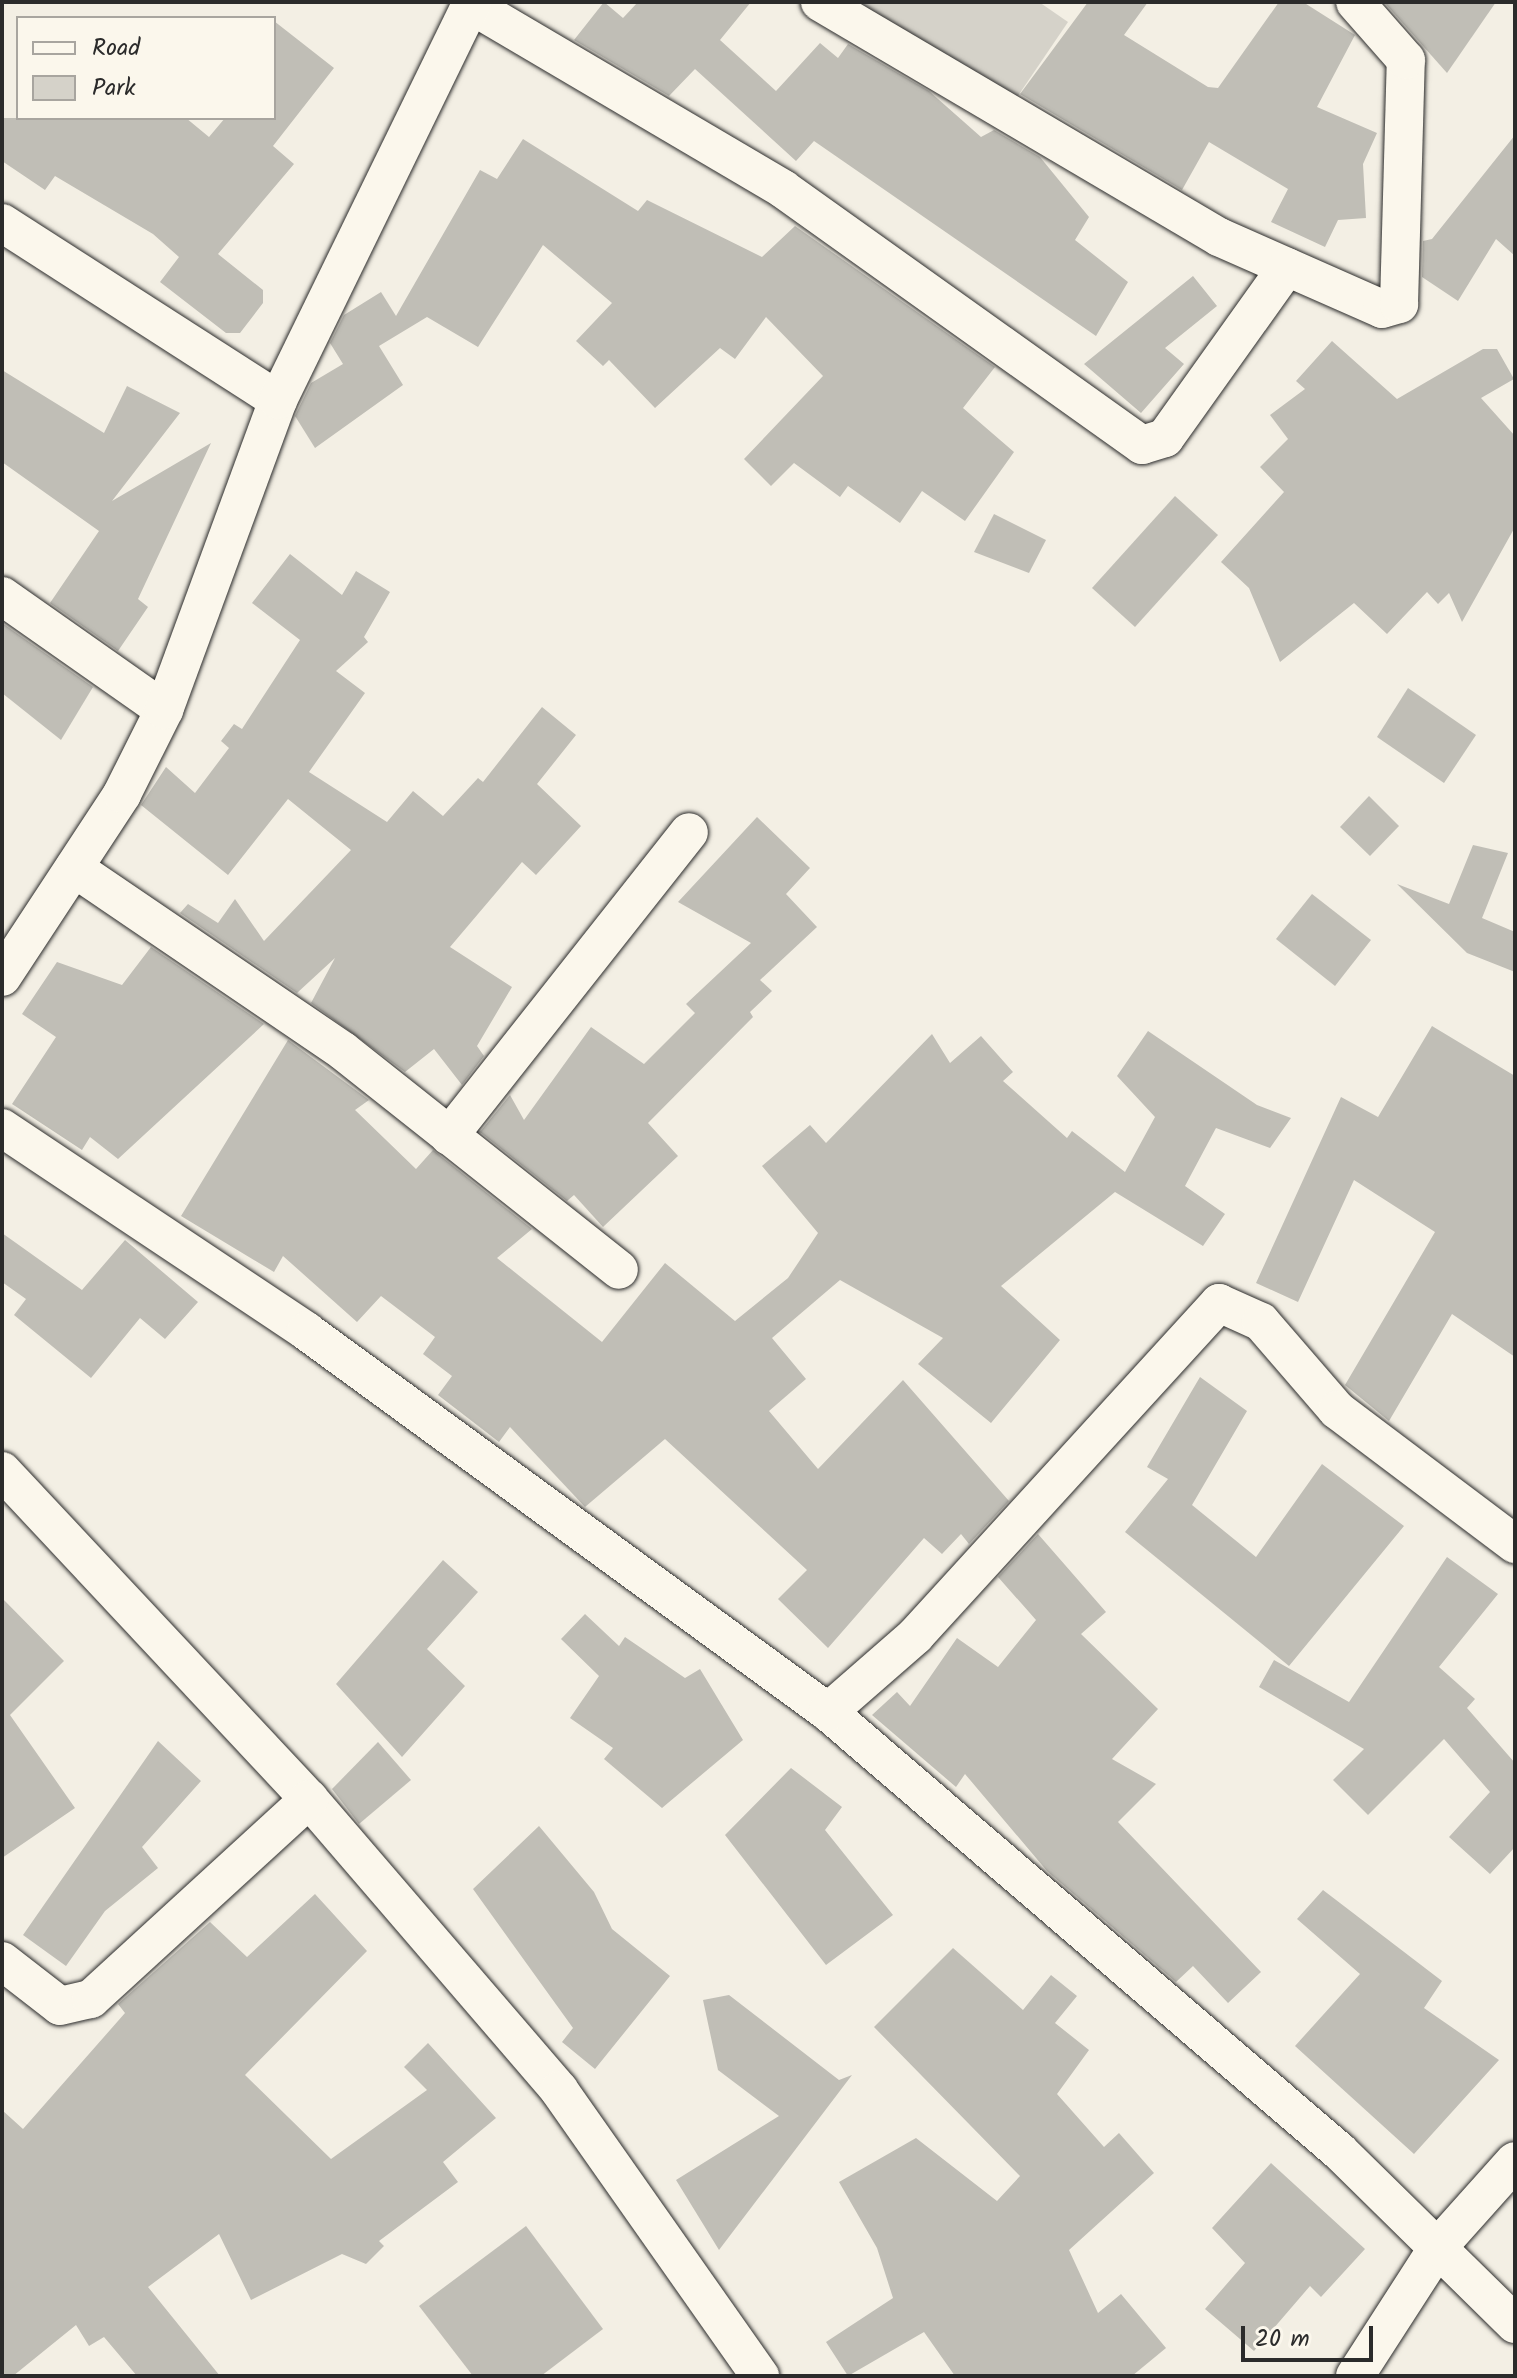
<!DOCTYPE html>
<html>
<head>
<meta charset="utf-8">
<style>
	body { margin:0 }
	#map { position:relative; width:1517px; height:2378px; overflow:hidden; background:#f3efe4; font-family:Kalam,sans-serif }
	div>[style] { position:absolute }
	[style*='--x'] { left:calc(var(--x)*1px); top:calc(var(--y)*1px); width:calc(var(--w)*1px); rotate:calc(var(--a)*1deg) }
	.green>* { inset:0; background:#d5d2c9 }
	.building>* { inset:0; background:#c0beb6 }
	.roads { filter:drop-shadow(0 0 2px #2b2b2b) drop-shadow(0 0 2px #2b2b2b) }
	.street>* { height:38px; margin:-19px; padding:0 19px; transform-origin:19px; border-radius:19px; background:#fbf7ec }
	span { translate:-50% -50%; white-space:nowrap; text-align:center; line-height:1.15; -webkit-text-stroke:6px #fbf7ec; paint-order:stroke }
	.frame { position:absolute; inset:0; border:4px solid #2b2b2b; pointer-events:none }
	.legend { position:absolute; left:16px; top:16px; width:260px; height:104px; box-sizing:border-box; background:#fbf7ec; border:2px solid #a8a59f; margin:0; padding:10px 14px; list-style:none; font-size:24px; color:#2b2b2b }
	.legend li { display:flex; align-items:center; gap:16px; height:40px }
	.legend b { width:40px; border:2px solid #a8a59f }
	.scale { position:absolute; left:1241px; top:2326px; width:132px; height:36px; box-sizing:border-box; border:4px solid #2b2b2b; border-top:0; padding-left:10px; font-size:24px; line-height:28px; white-space:nowrap; color:#2b2b2b; -webkit-text-stroke:6px #fbf7ec; paint-order:stroke }
</style>
</head>
<body>
<div id="map">
	<div class="green">
		<i style="clip-path:polygon(859px 2px,1039px 2px,1068px 22px,1011px 106px)"></i>
	</div>
	<div class="building">
		<i style="clip-path:polygon(604px 2px,623px 18px,638px 2px,751px 2px,720px 40px,776px 91px,820px 43px,838px 58px,848px 44px,929px 91px,981px 137px,994px 130px,1040px 157px,1089px 217px,1075px 240px,1128px 282px,1096px 336px,814px 141px,796px 161px,695px 69px,669px 96px,574px 40px)"></i>
		<i style="clip-path:polygon(1088px 2px,1148px 2px,1124px 35px,1208px 87px,1218px 88px,1279px 2px,1303px 2px,1355px 35px,1317px 107px,1377px 133px,1363px 164px,1366px 218px,1338px 220px,1325px 247px,1271px 222px,1288px 189px,1209px 142px,1182px 190px,1020px 94px)"></i>
		<i style="clip-path:polygon(1384px 2px,1496px 2px,1447px 73px)"></i>
		<i style="clip-path:polygon(274px 21px,334px 68px,273px 146px,294px 164px,218px 254px,263px 290px,263px 303px,240px 333px,226px 333px,160px 282px,179px 257px,153px 234px,55px 176px,45px 190px,2px 161px,2px 118px,186px 118px,209px 137px,225px 118px,274px 118px)"></i>
		<i style="clip-path:polygon(1515px 135px,1515px 256px,1496px 239px,1458px 301px,1422px 277px,1423px 241px,1432px 239px)"></i>
		<i style="clip-path:polygon(523px 139px,638px 211px,647px 200px,762px 257px,795px 226px,995px 367px,963px 408px,1014px 452px,965px 521px,922px 491px,900px 523px,848px 486px,840px 497px,794px 463px,771px 486px,744px 459px,823px 376px,766px 317px,735px 359px,720px 348px,655px 408px,609px 360px,603px 366px,576px 341px,612px 303px,543px 245px,478px 347px,427px 317px,379px 346px,403px 385px,315px 448px,295px 416px,311px 383px,343px 364px,330px 343px,344px 315px,381px 292px,396px 316px,480px 170px,497px 179px)"></i>
		<i style="clip-path:polygon(1193px 276px,1217px 306px,1165px 348px,1184px 364px,1141px 413px,1084px 364px)"></i>
		<i style="clip-path:polygon(1332px 341px,1397px 399px,1483px 349px,1497px 349px,1514px 379px,1481px 398px,1515px 436px,1515px 527px,1462px 622px,1449px 593px,1438px 604px,1427px 592px,1387px 634px,1354px 603px,1280px 662px,1249px 588px,1221px 562px,1284px 492px,1260px 467px,1288px 439px,1270px 415px,1305px 389px,1296px 381px)"></i>
		<i style="clip-path:polygon(2px 370px,104px 433px,127px 386px,180px 413px,112px 501px,211px 443px,138px 599px,148px 607px,118px 651px,50px 603px,99px 531px,2px 462px)"></i>
		<i style="clip-path:polygon(1175px 496px,1218px 535px,1135px 627px,1092px 588px)"></i>
		<i style="clip-path:polygon(994px 514px,1046px 540px,1029px 573px,974px 552px)"></i>
		<i style="clip-path:polygon(290px 554px,342px 595px,356px 571px,390px 592px,364px 637px,368px 642px,336px 671px,365px 693px,309px 772px,387px 822px,413px 791px,443px 816px,478px 778px,483px 782px,542px 707px,576px 735px,537px 784px,581px 826px,536px 875px,522px 862px,450px 947px,512px 987px,477px 1046px,484px 1056px,462px 1085px,434px 1049px,405px 1072px,311px 1003px,335px 958px,297px 993px,180px 913px,188px 904px,218px 923px,235px 899px,264px 941px,351px 850px,288px 799px,228px 875px,141px 805px,166px 767px,195px 793px,229px 748px,221px 741px,234px 724px,242px 729px,300px 640px,252px 603px)"></i>
		<i style="clip-path:polygon(2px 623px,93px 687px,61px 740px,2px 693px)"></i>
		<i style="clip-path:polygon(1408px 688px,1476px 735px,1444px 783px,1377px 737px)"></i>
		<i style="clip-path:polygon(1369px 796px,1399px 826px,1370px 856px,1340px 827px)"></i>
		<i style="clip-path:polygon(757px 817px,810px 868px,786px 894px,817px 927px,760px 980px,772px 991px,750px 1012px,753px 1017px,648px 1123px,678px 1156px,603px 1227px,574px 1195px,567px 1201px,480px 1132px,510px 1095px,524px 1120px,591px 1027px,644px 1064px,695px 1013px,686px 1004px,751px 943px,678px 902px)"></i>
		<i style="clip-path:polygon(1473px 845px,1508px 853px,1482px 918px,1515px 932px,1515px 972px,1467px 953px,1397px 884px,1449px 904px)"></i>
		<i style="clip-path:polygon(1312px 894px,1371px 940px,1335px 986px,1276px 939px)"></i>
		<i style="clip-path:polygon(151px 947px,264px 1024px,118px 1159px,90px 1137px,82px 1150px,12px 1104px,56px 1037px,22px 1014px,57px 962px,122px 985px)"></i>
		<i style="clip-path:polygon(1432px 1026px,1515px 1076px,1515px 1357px,1452px 1314px,1389px 1421px,1345px 1385px,1435px 1232px,1354px 1180px,1298px 1302px,1256px 1283px,1341px 1097px,1378px 1117px)"></i>
		<i style="clip-path:polygon(1148px 1031px,1257px 1105px,1291px 1118px,1270px 1148px,1216px 1128px,1185px 1186px,1225px 1214px,1203px 1246px,1115px 1192px,1001px 1286px,1060px 1340px,991px 1423px,918px 1364px,943px 1338px,840px 1280px,772px 1338px,806px 1379px,769px 1411px,818px 1469px,903px 1380px,1009px 1501px,969px 1544px,961px 1534px,942px 1554px,924px 1538px,828px 1648px,778px 1599px,807px 1570px,665px 1439px,585px 1507px,510px 1427px,499px 1442px,438px 1395px,452px 1376px,423px 1354px,435px 1337px,381px 1296px,357px 1322px,283px 1256px,274px 1272px,181px 1216px,288px 1040px,369px 1100px,355px 1110px,416px 1169px,433px 1150px,532px 1229px,497px 1258px,602px 1342px,665px 1263px,735px 1321px,788px 1278px,818px 1233px,762px 1166px,810px 1125px,826px 1143px,932px 1034px,950px 1063px,981px 1036px,1013px 1072px,1003px 1081px,1067px 1138px,1072px 1131px,1125px 1172px,1155px 1117px,1117px 1076px)"></i>
		<i style="clip-path:polygon(2px 1233px,82px 1290px,125px 1240px,198px 1302px,165px 1339px,140px 1318px,91px 1378px,14px 1315px,26px 1299px,2px 1282px)"></i>
		<i style="clip-path:polygon(1200px 1377px,1247px 1411px,1192px 1505px,1256px 1557px,1322px 1464px,1404px 1526px,1289px 1666px,1125px 1532px,1168px 1479px,1147px 1467px)"></i>
		<i style="clip-path:polygon(1038px 1534px,1106px 1612px,1081px 1634px,1158px 1709px,1112px 1759px,1156px 1784px,1118px 1822px,1261px 1972px,1228px 2003px,1193px 1966px,1176px 1982px,1047px 1871px,965px 1774px,956px 1787px,872px 1715px,897px 1692px,910px 1706px,957px 1638px,998px 1667px,1036px 1620px,998px 1577px)"></i>
		<i style="clip-path:polygon(1447px 1557px,1498px 1594px,1439px 1667px,1475px 1699px,1467px 1708px,1515px 1763px,1515px 1847px,1490px 1874px,1449px 1837px,1490px 1792px,1444px 1739px,1368px 1815px,1333px 1780px,1364px 1749px,1259px 1687px,1274px 1660px,1349px 1702px)"></i>
		<i style="clip-path:polygon(443px 1560px,478px 1592px,427px 1649px,465px 1686px,402px 1757px,336px 1684px)"></i>
		<i style="clip-path:polygon(2px 1598px,64px 1661px,10px 1715px,75px 1808px,2px 1858px)"></i>
		<i style="clip-path:polygon(585px 1614px,619px 1646px,625px 1637px,685px 1678px,700px 1669px,743px 1740px,662px 1808px,604px 1759px,613px 1748px,570px 1718px,599px 1676px,561px 1639px)"></i>
		<i style="clip-path:polygon(158px 1741px,201px 1781px,142px 1847px,158px 1868px,105px 1911px,66px 1966px,23px 1935px)"></i>
		<i style="clip-path:polygon(378px 1742px,411px 1780px,359px 1824px,332px 1789px)"></i>
		<i style="clip-path:polygon(791px 1768px,842px 1807px,825px 1830px,893px 1915px,826px 1965px,725px 1835px)"></i>
		<i style="clip-path:polygon(539px 1826px,594px 1892px,612px 1929px,670px 1976px,595px 2069px,562px 2042px,573px 2028px,473px 1889px)"></i>
		<i style="clip-path:polygon(1323px 1890px,1442px 1981px,1424px 2008px,1499px 2060px,1414px 2154px,1295px 2046px,1360px 1974px,1297px 1919px)"></i>
		<i style="clip-path:polygon(315px 1894px,367px 1951px,245px 2075px,331px 2159px,427px 2090px,404px 2067px,428px 2043px,496px 2118px,443px 2162px,458px 2182px,379px 2241px,384px 2246px,366px 2264px,342px 2254px,251px 2300px,219px 2234px,148px 2287px,220px 2376px,137px 2376px,104px 2337px,89px 2346px,76px 2325px,13px 2376px,2px 2376px,2px 2110px,23px 2129px,125px 2013px,118px 2004px,210px 1922px,247px 1957px)"></i>
		<i style="clip-path:polygon(953px 1948px,1023px 2010px,1051px 1975px,1077px 1996px,1055px 2023px,1089px 2050px,1057px 2094px,1104px 2147px,1119px 2133px,1154px 2173px,1069px 2250px,1098px 2313px,1121px 2294px,1166px 2348px,1132px 2376px,955px 2376px,924px 2332px,848px 2376px,826px 2342px,893px 2298px,877px 2248px,839px 2182px,916px 2138px,997px 2201px,1020px 2176px,874px 2027px)"></i>
		<i style="clip-path:polygon(729px 1995px,839px 2080px,852px 2075px,719px 2250px,676px 2180px,779px 2116px,718px 2070px,703px 2000px)"></i>
		<i style="clip-path:polygon(1271px 2163px,1365px 2249px,1321px 2297px,1310px 2286px,1254px 2351px,1205px 2309px,1245px 2263px,1212px 2228px)"></i>
		<i style="clip-path:polygon(526px 2226px,603px 2329px,541px 2376px,473px 2376px,419px 2306px)"></i>
	</div>
	<div class="roads">
		<div class="street">
			<i style="--x:820;--y:2;--w:463;--a:30.5"></i>
			<i style="--x:1219;--y:237;--w:178;--a:23.8"></i>
			<i style="--x:1382;--y:309;--w:18;--a:-16"></i>
			<i style="--x:1399;--y:304;--w:244;--a:-88.4"></i>
			<i style="--x:1406;--y:60;--w:77;--a:-131.3"></i>
			<i style="--x:471;--y:5;--w:362;--a:30.5"></i>
			<i style="--x:783;--y:189;--w:441;--a:35.5"></i>
			<i style="--x:1142;--y:445;--w:24;--a:-17"></i>
			<i style="--x:1165;--y:438;--w:210;--a:-54.5"></i>
			<i style="--x:2;--y:223;--w:328;--a:32.7"></i>
			<i style="--x:2;--y:596;--w:198;--a:35.1"></i>
			<i style="--x:74;--y:868;--w:325;--a:34.2"></i>
			<i style="--x:343;--y:1051;--w:352;--a:38.4"></i>
			<i style="--x:2;--y:977;--w:219;--a:-56.7"></i>
			<i style="--x:122;--y:794;--w:94;--a:-63.4"></i>
			<i style="--x:164;--y:710;--w:330;--a:-69.8"></i>
			<i style="--x:278;--y:400;--w:443;--a:-64"></i>
			<i style="--x:2;--y:1128;--w:366;--a:33.7"></i>
			<i style="--x:306;--y:1331;--w:646;--a:36.13"></i>
			<i style="--x:828;--y:1712;--w:674;--a:40.67"></i>
			<i style="--x:1339;--y:2151;--w:247;--a:44.5"></i>
			<i style="--x:449;--y:1136;--w:387;--a:-51.7"></i>
			<i style="--x:2;--y:1471;--w:449;--a:46.9"></i>
			<i style="--x:309;--y:1799;--w:384;--a:49.3"></i>
			<i style="--x:559;--y:2090;--w:350;--a:54.9"></i>
			<i style="--x:828;--y:1712;--w:116;--a:-41.1"></i>
			<i style="--x:915;--y:1636;--w:451;--a:-47.6"></i>
			<i style="--x:1219;--y:1303;--w:46;--a:24.3"></i>
			<i style="--x:1261;--y:1322;--w:116;--a:49.2"></i>
			<i style="--x:1337;--y:1410;--w:223;--a:37"></i>
			<i style="--x:2;--y:1961;--w:73;--a:37.8"></i>
			<i style="--x:60;--y:2006;--w:32;--a:-13"></i>
			<i style="--x:91;--y:1999;--w:296;--a:-42.5"></i>
			<i style="--x:1355;--y:2376;--w:153;--a:-57.2"></i>
			<i style="--x:1438;--y:2247;--w:115;--a:-48.2"></i>
		</div>
	</div>
	<div class="frame"></div>
	<ul class="legend">
	<li><b style="height:10px;background:#fbf7ec"></b>Road</li>
	<li><b style="height:22px;background:#d5d2c9"></b>Park</li>
	</ul>
	<div class="scale">20 m</div>
</div>
</body>
</html>
